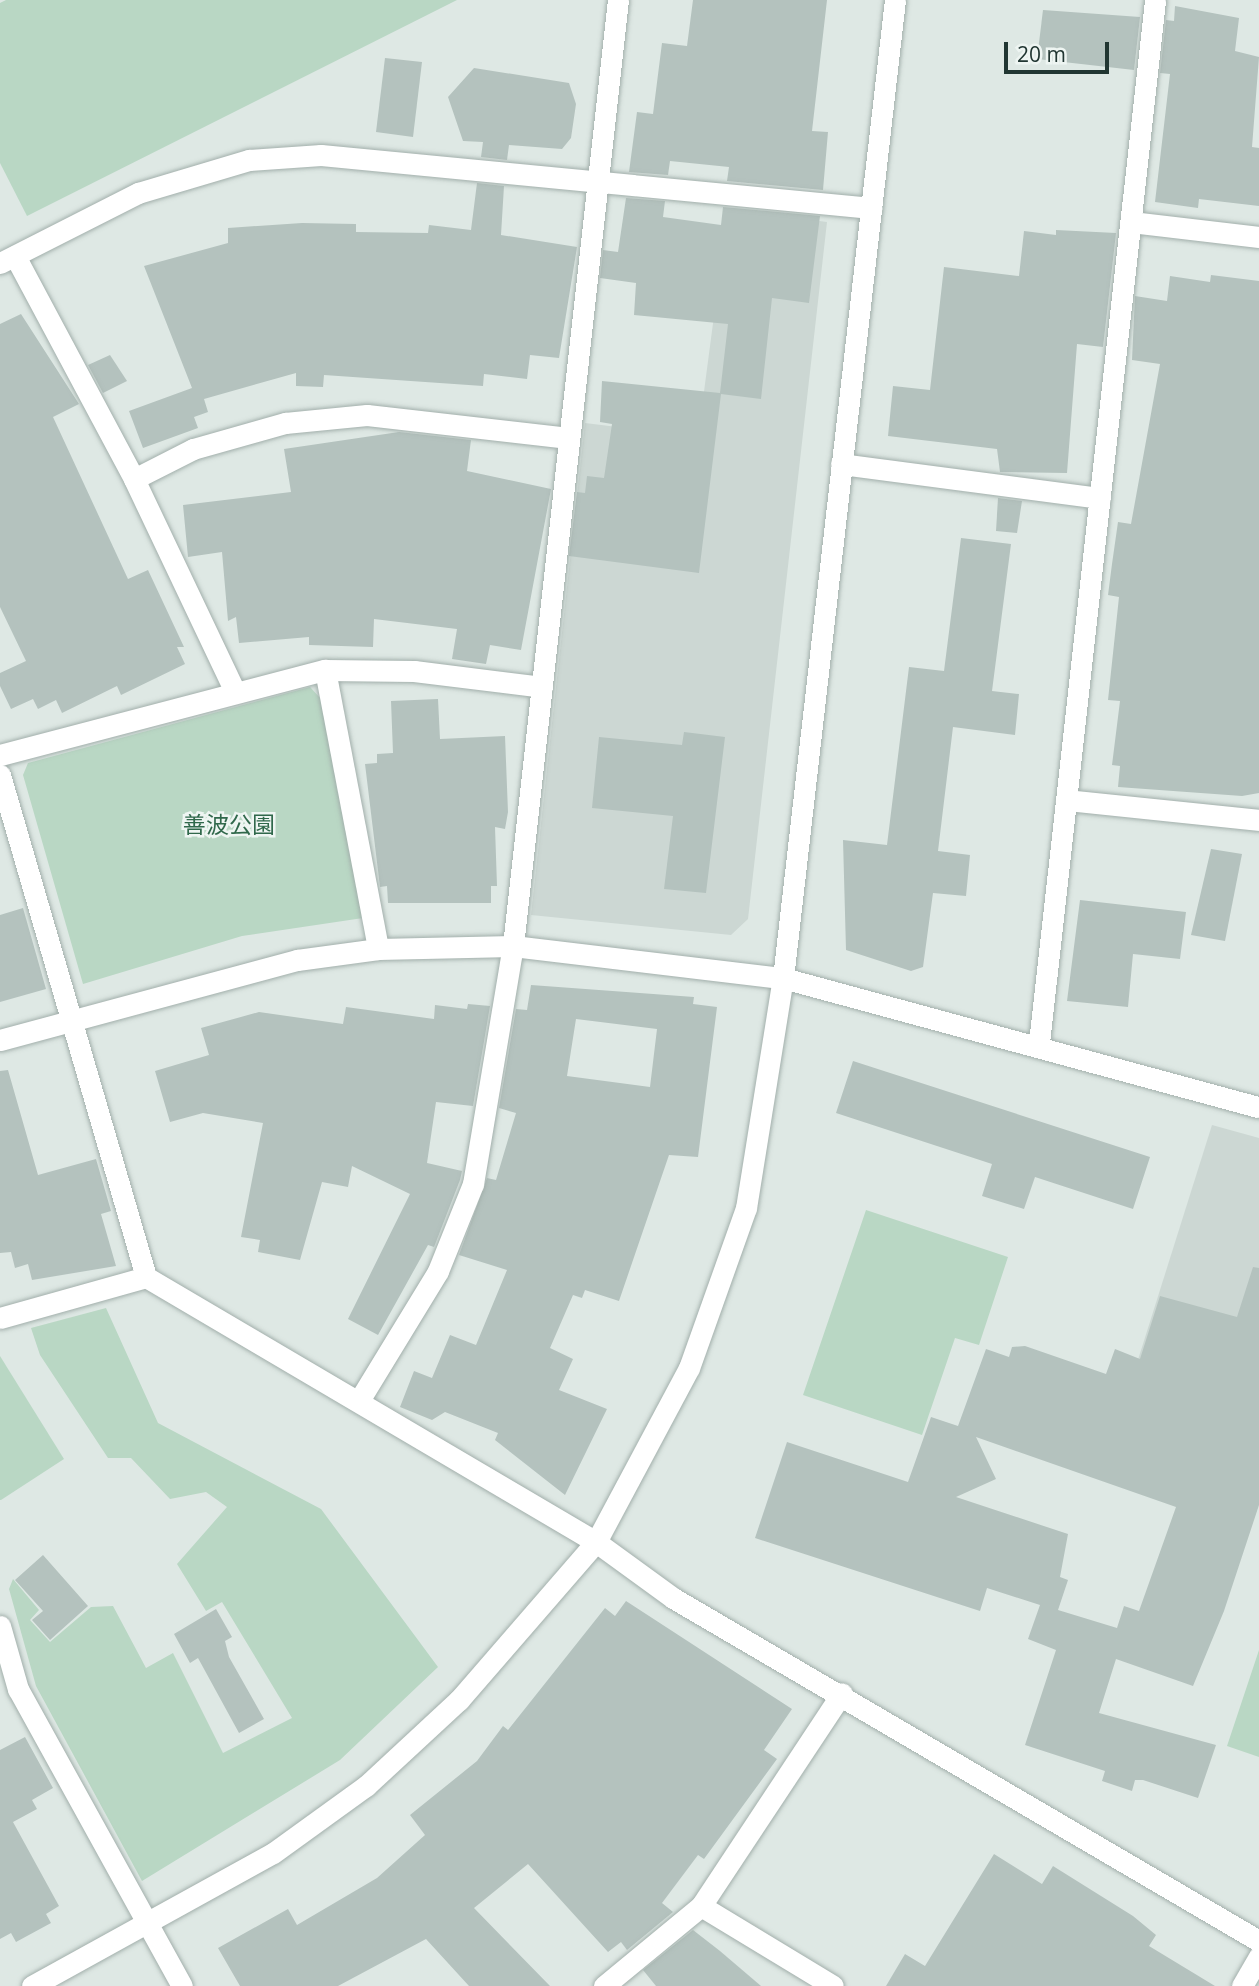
<!DOCTYPE html>
<html>
<head>
<meta charset="utf-8">
<style>
	body { margin:0 }
	#map { position:relative; width:1259px; height:1986px; overflow:hidden; background:#dee8e4; font-family:"Open Sans","Noto Sans JP",sans-serif }
	div>[style] { position:absolute }
	[style*='--x'] { left:calc(var(--x)*1px); top:calc(var(--y)*1px); width:calc(var(--w)*1px); rotate:calc(var(--a)*1deg) }
	.built>* { inset:0; background:#ccd7d3 }
	.green>* { inset:0; background:#b9d7c4 }
	.building>* { inset:0; background:#b4c2be }
	.roads { filter:drop-shadow(0 0 2px #a2afab) drop-shadow(0 0 2px #a2afab) }
	.minor>* { height:21px; margin:-10.5px; padding:0 10.5px; transform-origin:10.5px; border-radius:10.5px; background:#fff }
	.tertiary>* { height:21px; margin:-10.5px; padding:0 10.5px; transform-origin:10.5px; border-radius:10.5px; background:#fff }
	span { translate:-50% -50%; white-space:nowrap; text-align:center; line-height:1.15; -webkit-text-stroke:5px #eef5f2; paint-order:stroke }
	.park-label { font-size:23px; color:#30684b }
	.scale { position:absolute; left:1004px; top:42px; width:105px; height:32px; box-sizing:border-box; border:4px solid #213632; border-top:0; padding-left:9px; font-size:21px; line-height:24px; white-space:nowrap; color:#213632; -webkit-text-stroke:5px #eef5f2; paint-order:stroke }
</style>
</head>
<body>
<div id="map">
	<div class="built">
		<i style="clip-path:polygon(779px 216px,827px 222px,748px 919px,731px 935px,531px 915px,585px 423px,698px 437px,717px 293px)"></i>
		<i style="clip-path:polygon(1212px 1125px,1259px 1138px,1259px 1404px,1137px 1363px)"></i>
	</div>
	<div class="green">
		<i style="clip-path:polygon(6px 0,457px 0,27px 216px,0 163px,0 3px)"></i>
		<i style="clip-path:polygon(310px 687px,321px 699px,363px 918px,242px 936px,83px 984px,23px 775px,28px 763px)"></i>
		<i style="clip-path:polygon(866px 1210px,1008px 1257px,979px 1345px,955px 1338px,922px 1435px,803px 1395px)"></i>
		<i style="clip-path:polygon(106px 1308px,158px 1423px,321px 1509px,438px 1667px,340px 1760px,142px 1881px,36px 1686px,9px 1589px,13px 1579px,39px 1610px,30px 1620px,50px 1642px,91px 1607px,113px 1606px,146px 1668px,173px 1653px,223px 1753px,292px 1718px,222px 1602px,206px 1611px,177px 1564px,227px 1507px,206px 1492px,170px 1499px,131px 1458px,108px 1458px,40px 1355px,31px 1328px)"></i>
		<i style="clip-path:polygon(0 1356px,64px 1459px,1px 1500px,0 1500px)"></i>
		<i style="clip-path:polygon(1259px 1650px,1259px 1757px,1227px 1746px)"></i>
	</div>
	<div class="building">
		<i style="clip-path:polygon(693px 0,827px 0,812px 131px,828px 132px,823px 190px,727px 181px,729px 167px,670px 161px,668px 175px,629px 172px,637px 112px,653px 114px,662px 43px,687px 46px)"></i>
		<i style="clip-path:polygon(1175px 6px,1239px 18px,1235px 51px,1259px 57px,1252px 147px,1259px 148px,1259px 206px,1199px 199px,1198px 208px,1155px 202px,1170px 74px,1160px 73px,1166px 20px,1174px 21px)"></i>
		<i style="clip-path:polygon(1043px 10px,1140px 17px,1134px 70px,1037px 59px)"></i>
		<i style="clip-path:polygon(385px 58px,422px 62px,413px 137px,376px 132px)"></i>
		<i style="clip-path:polygon(474px 68px,569px 83px,576px 104px,571px 138px,562px 149px,509px 145px,507px 160px,481px 157px,483px 142px,463px 141px,448px 97px)"></i>
		<i style="clip-path:polygon(477px 183px,504px 186px,501px 235px,577px 247px,559px 358px,530px 355px,527px 379px,484px 374px,483px 386px,324px 375px,323px 387px,296px 386px,296px 373px,204px 399px,208px 412px,194px 417px,198px 428px,143px 448px,129px 411px,192px 388px,144px 266px,228px 243px,228px 228px,302px 223px,356px 224px,356px 232px,428px 233px,429px 225px,471px 230px)"></i>
		<i style="clip-path:polygon(626px 198px,665px 201px,663px 217px,721px 225px,723px 207px,820px 216px,809px 303px,772px 298px,761px 399px,721px 394px,699px 573px,569px 556px,577px 492px,585px 493px,587px 476px,604px 478px,612px 424px,600px 422px,602px 381px,720px 393px,728px 324px,634px 315px,636px 283px,600px 278px,603px 250px,618px 252px)"></i>
		<i style="clip-path:polygon(1056px 230px,1116px 233px,1103px 347px,1077px 344px,1067px 473px,1000px 472px,997px 449px,888px 436px,893px 386px,930px 390px,944px 267px,1019px 276px,1024px 231px,1056px 235px)"></i>
		<i style="clip-path:polygon(1211px 275px,1259px 281px,1259px 793px,1242px 796px,1118px 787px,1120px 766px,1112px 765px,1120px 701px,1108px 700px,1119px 597px,1108px 595px,1112px 564px,1118px 522px,1131px 524px,1160px 364px,1132px 360px,1135px 296px,1167px 301px,1170px 276px,1210px 282px)"></i>
		<i style="clip-path:polygon(21px 314px,79px 404px,53px 417px,128px 579px,148px 570px,184px 647px,177px 647px,185px 664px,121px 695px,117px 686px,62px 713px,56px 700px,38px 709px,33px 699px,11px 709px,0 686px,0 673px,26px 661px,0 607px,0 324px)"></i>
		<i style="clip-path:polygon(110px 355px,127px 381px,103px 393px,88px 365px)"></i>
		<i style="clip-path:polygon(399px 432px,471px 440px,467px 471px,551px 489px,521px 650px,490px 645px,486px 664px,452px 659px,457px 629px,374px 619px,373px 647px,309px 645px,309px 637px,239px 643px,236px 617px,228px 621px,222px 552px,188px 557px,183px 505px,291px 492px,284px 449px)"></i>
		<i style="clip-path:polygon(998px 498px,1022px 501px,1017px 533px,996px 531px)"></i>
		<i style="clip-path:polygon(961px 538px,1011px 544px,992px 691px,1019px 694px,1015px 735px,953px 727px,938px 851px,970px 855px,966px 896px,933px 893px,923px 967px,911px 971px,846px 950px,843px 840px,887px 845px,909px 667px,944px 671px)"></i>
		<i style="clip-path:polygon(438px 699px,440px 739px,505px 736px,508px 812px,505px 829px,495px 827px,497px 886px,491px 886px,491px 903px,388px 903px,387px 886px,380px 887px,365px 764px,377px 763px,377px 754px,393px 753px,391px 701px)"></i>
		<i style="clip-path:polygon(684px 732px,725px 737px,706px 893px,664px 889px,673px 816px,592px 808px,599px 737px,682px 745px)"></i>
		<i style="clip-path:polygon(1211px 849px,1242px 854px,1225px 941px,1191px 935px)"></i>
		<i style="clip-path:polygon(1080px 900px,1186px 912px,1180px 959px,1133px 954px,1128px 1007px,1067px 1001px)"></i>
		<i style="clip-path:polygon(23px 908px,46px 989px,0 1002px,0 915px)"></i>
		<i style="clip-path:polygon(evenodd,531px 985px,694px 997px,693px 1004px,717px 1007px,698px 1157px,669px 1155px,619px 1301px,585px 1290px,582px 1298px,573px 1295px,550px 1348px,573px 1359px,559px 1390px,607px 1409px,565px 1495px,495px 1440px,498px 1433px,445px 1412px,432px 1420px,400px 1407px,414px 1371px,432px 1378px,450px 1335px,476px 1345px,507px 1270px,459px 1255px,487px 1178px,496px 1180px,516px 1113px,499px 1108px,516px 1009px,527px 1010px,531px 985px,576px 1019px,657px 1029px,650px 1087px,567px 1076px,576px 1019px)"></i>
		<i style="clip-path:polygon(468px 1004px,490px 1006px,473px 1106px,436px 1102px,427px 1163px,462px 1171px,460px 1180px,434px 1247px,428px 1245px,378px 1335px,348px 1319px,410px 1194px,352px 1166px,348px 1187px,322px 1182px,300px 1260px,258px 1252px,260px 1240px,241px 1237px,263px 1123px,203px 1113px,170px 1122px,155px 1071px,209px 1055px,201px 1028px,259px 1012px,343px 1024px,346px 1007px,434px 1019px,435px 1005px,467px 1009px)"></i>
		<i style="clip-path:polygon(853px 1061px,1150px 1157px,1133px 1209px,1035px 1177px,1024px 1209px,982px 1196px,992px 1164px,836px 1113px)"></i>
		<i style="clip-path:polygon(8px 1070px,38px 1175px,96px 1159px,111px 1211px,101px 1214px,116px 1266px,32px 1280px,28px 1264px,15px 1268px,11px 1252px,0 1253px,0 1071px)"></i>
		<i style="clip-path:polygon(evenodd,1253px 1267px,1259px 1268px,1259px 1505px,1224px 1611px,1193px 1686px,1116px 1659px,1099px 1713px,1216px 1745px,1198px 1798px,1143px 1780px,1135px 1780px,1132px 1791px,1102px 1781px,1105px 1771px,1025px 1745px,1056px 1650px,1028px 1639px,1040px 1605px,987px 1588px,980px 1611px,755px 1538px,787px 1442px,908px 1482px,931px 1417px,958px 1426px,986px 1349px,1009px 1357px,1012px 1347px,1025px 1346px,1106px 1374px,1115px 1349px,1140px 1359px,1160px 1296px,1237px 1317px,1253px 1267px,976px 1437px,1176px 1507px,1139px 1611px,1124px 1606px,1117px 1628px,1058px 1610px,1068px 1580px,1060px 1577px,1068px 1534px,956px 1497px,996px 1479px,976px 1437px)"></i>
		<i style="clip-path:polygon(43px 1555px,88px 1606px,50px 1640px,32px 1620px,43px 1611px,15px 1580px)"></i>
		<i style="clip-path:polygon(626px 1601px,792px 1709px,764px 1750px,777px 1759px,704px 1859px,698px 1855px,662px 1903px,673px 1912px,627px 1950px,621px 1942px,608px 1952px,528px 1864px,474px 1908px,550px 1986px,469px 1986px,426px 1939px,338px 1986px,240px 1986px,218px 1948px,288px 1909px,297px 1925px,377px 1878px,425px 1835px,410px 1815px,477px 1761px,503px 1726px,508px 1730px,605px 1608px,615px 1616px)"></i>
		<i style="clip-path:polygon(216px 1609px,232px 1637px,225px 1641px,229px 1657px,264px 1719px,239px 1733px,198px 1658px,190px 1663px,174px 1634px)"></i>
		<i style="clip-path:polygon(25px 1737px,53px 1788px,32px 1800px,37px 1809px,13px 1822px,59px 1906px,46px 1914px,51px 1923px,16px 1942px,11px 1933px,0 1939px,0 1750px)"></i>
		<i style="clip-path:polygon(994px 1854px,1042px 1884px,1053px 1866px,1133px 1916px,1156px 1935px,1149px 1946px,1215px 1986px,886px 1986px,905px 1954px,925px 1966px)"></i>
		<i style="clip-path:polygon(693px 1930px,720px 1951px,761px 1986px,656px 1986px,643px 1970px)"></i>
	</div>
	<div class="roads">
		<div class="minor">
			<i style="--x:1131;--y:222;--w:129;--a:6.7"></i>
			<i style="--x:15;--y:256;--w:253;--a:61.9"></i>
			<i style="--x:134;--y:479;--w:233;--a:64.6"></i>
			<i style="--x:0;--y:263;--w:155;--a:-26.9"></i>
			<i style="--x:138;--y:193;--w:116;--a:-16.6"></i>
			<i style="--x:249;--y:160;--w:72;--a:-4"></i>
			<i style="--x:321;--y:155;--w:553;--a:5.5"></i>
			<i style="--x:841;--y:464;--w:261;--a:7.5"></i>
			<i style="--x:134;--y:479;--w:66;--a:-27"></i>
			<i style="--x:193;--y:449;--w:96;--a:-15.8"></i>
			<i style="--x:285;--y:423;--w:82;--a:-5.6"></i>
			<i style="--x:367;--y:415;--w:203;--a:6.5"></i>
			<i style="--x:325;--y:670;--w:284;--a:79.2"></i>
			<i style="--x:0;--y:755;--w:336;--a:-14.7"></i>
			<i style="--x:325;--y:670;--w:89;--a:0.6"></i>
			<i style="--x:414;--y:671;--w:129;--a:7.1"></i>
			<i style="--x:0;--y:775;--w:523;--a:73.78"></i>
			<i style="--x:146;--y:1277;--w:522;--a:30.49"></i>
			<i style="--x:1066;--y:800;--w:194;--a:5.9"></i>
			<i style="--x:1039;--y:1043;--w:1049;--a:-83.65"></i>
			<i style="--x:0;--y:1318;--w:152;--a:-15.7"></i>
			<i style="--x:360;--y:1399;--w:150;--a:-58.6"></i>
			<i style="--x:438;--y:1271;--w:94;--a:-68.1"></i>
			<i style="--x:473;--y:1184;--w:241;--a:-80.5"></i>
			<i style="--x:513;--y:946;--w:952;--a:-83.67"></i>
			<i style="--x:0;--y:1626;--w:66;--a:74.1"></i>
			<i style="--x:18;--y:1689;--w:339;--a:61.1"></i>
			<i style="--x:701;--y:1906;--w:154;--a:31.2"></i>
			<i style="--x:604;--y:1986;--w:126;--a:-39.5"></i>
			<i style="--x:701;--y:1906;--w:255;--a:-56.5"></i>
			<i style="--x:1242;--y:1986;--w:34;--a:-60"></i>
		</div>
		<div class="tertiary">
			<i style="--x:0;--y:1040;--w:308;--a:-15.1"></i>
			<i style="--x:297;--y:960;--w:82;--a:-7.7"></i>
			<i style="--x:378;--y:949;--w:135;--a:-1.3"></i>
			<i style="--x:513;--y:946;--w:272;--a:6.8"></i>
			<i style="--x:783;--y:978;--w:493;--a:15.2"></i>
			<i style="--x:596;--y:1542;--w:95;--a:36"></i>
			<i style="--x:673;--y:1598;--w:679;--a:30.34"></i>
			<i style="--x:32;--y:1986;--w:275;--a:-28.9"></i>
			<i style="--x:273;--y:1853;--w:115;--a:-35.8"></i>
			<i style="--x:366;--y:1786;--w:127;--a:-42.8"></i>
			<i style="--x:459;--y:1700;--w:209;--a:-49.1"></i>
			<i style="--x:596;--y:1542;--w:197;--a:-61.9"></i>
			<i style="--x:689;--y:1368;--w:170;--a:-70.4"></i>
			<i style="--x:746;--y:1208;--w:233;--a:-80.9"></i>
			<i style="--x:783;--y:978;--w:984;--a:-83.47"></i>
		</div>
	</div>
	<div class="park-label">
		<span style="left:229px;top:824px">善波公園</span>
	</div>
	<div class="scale">20 m</div>
</div>
</body>
</html>
